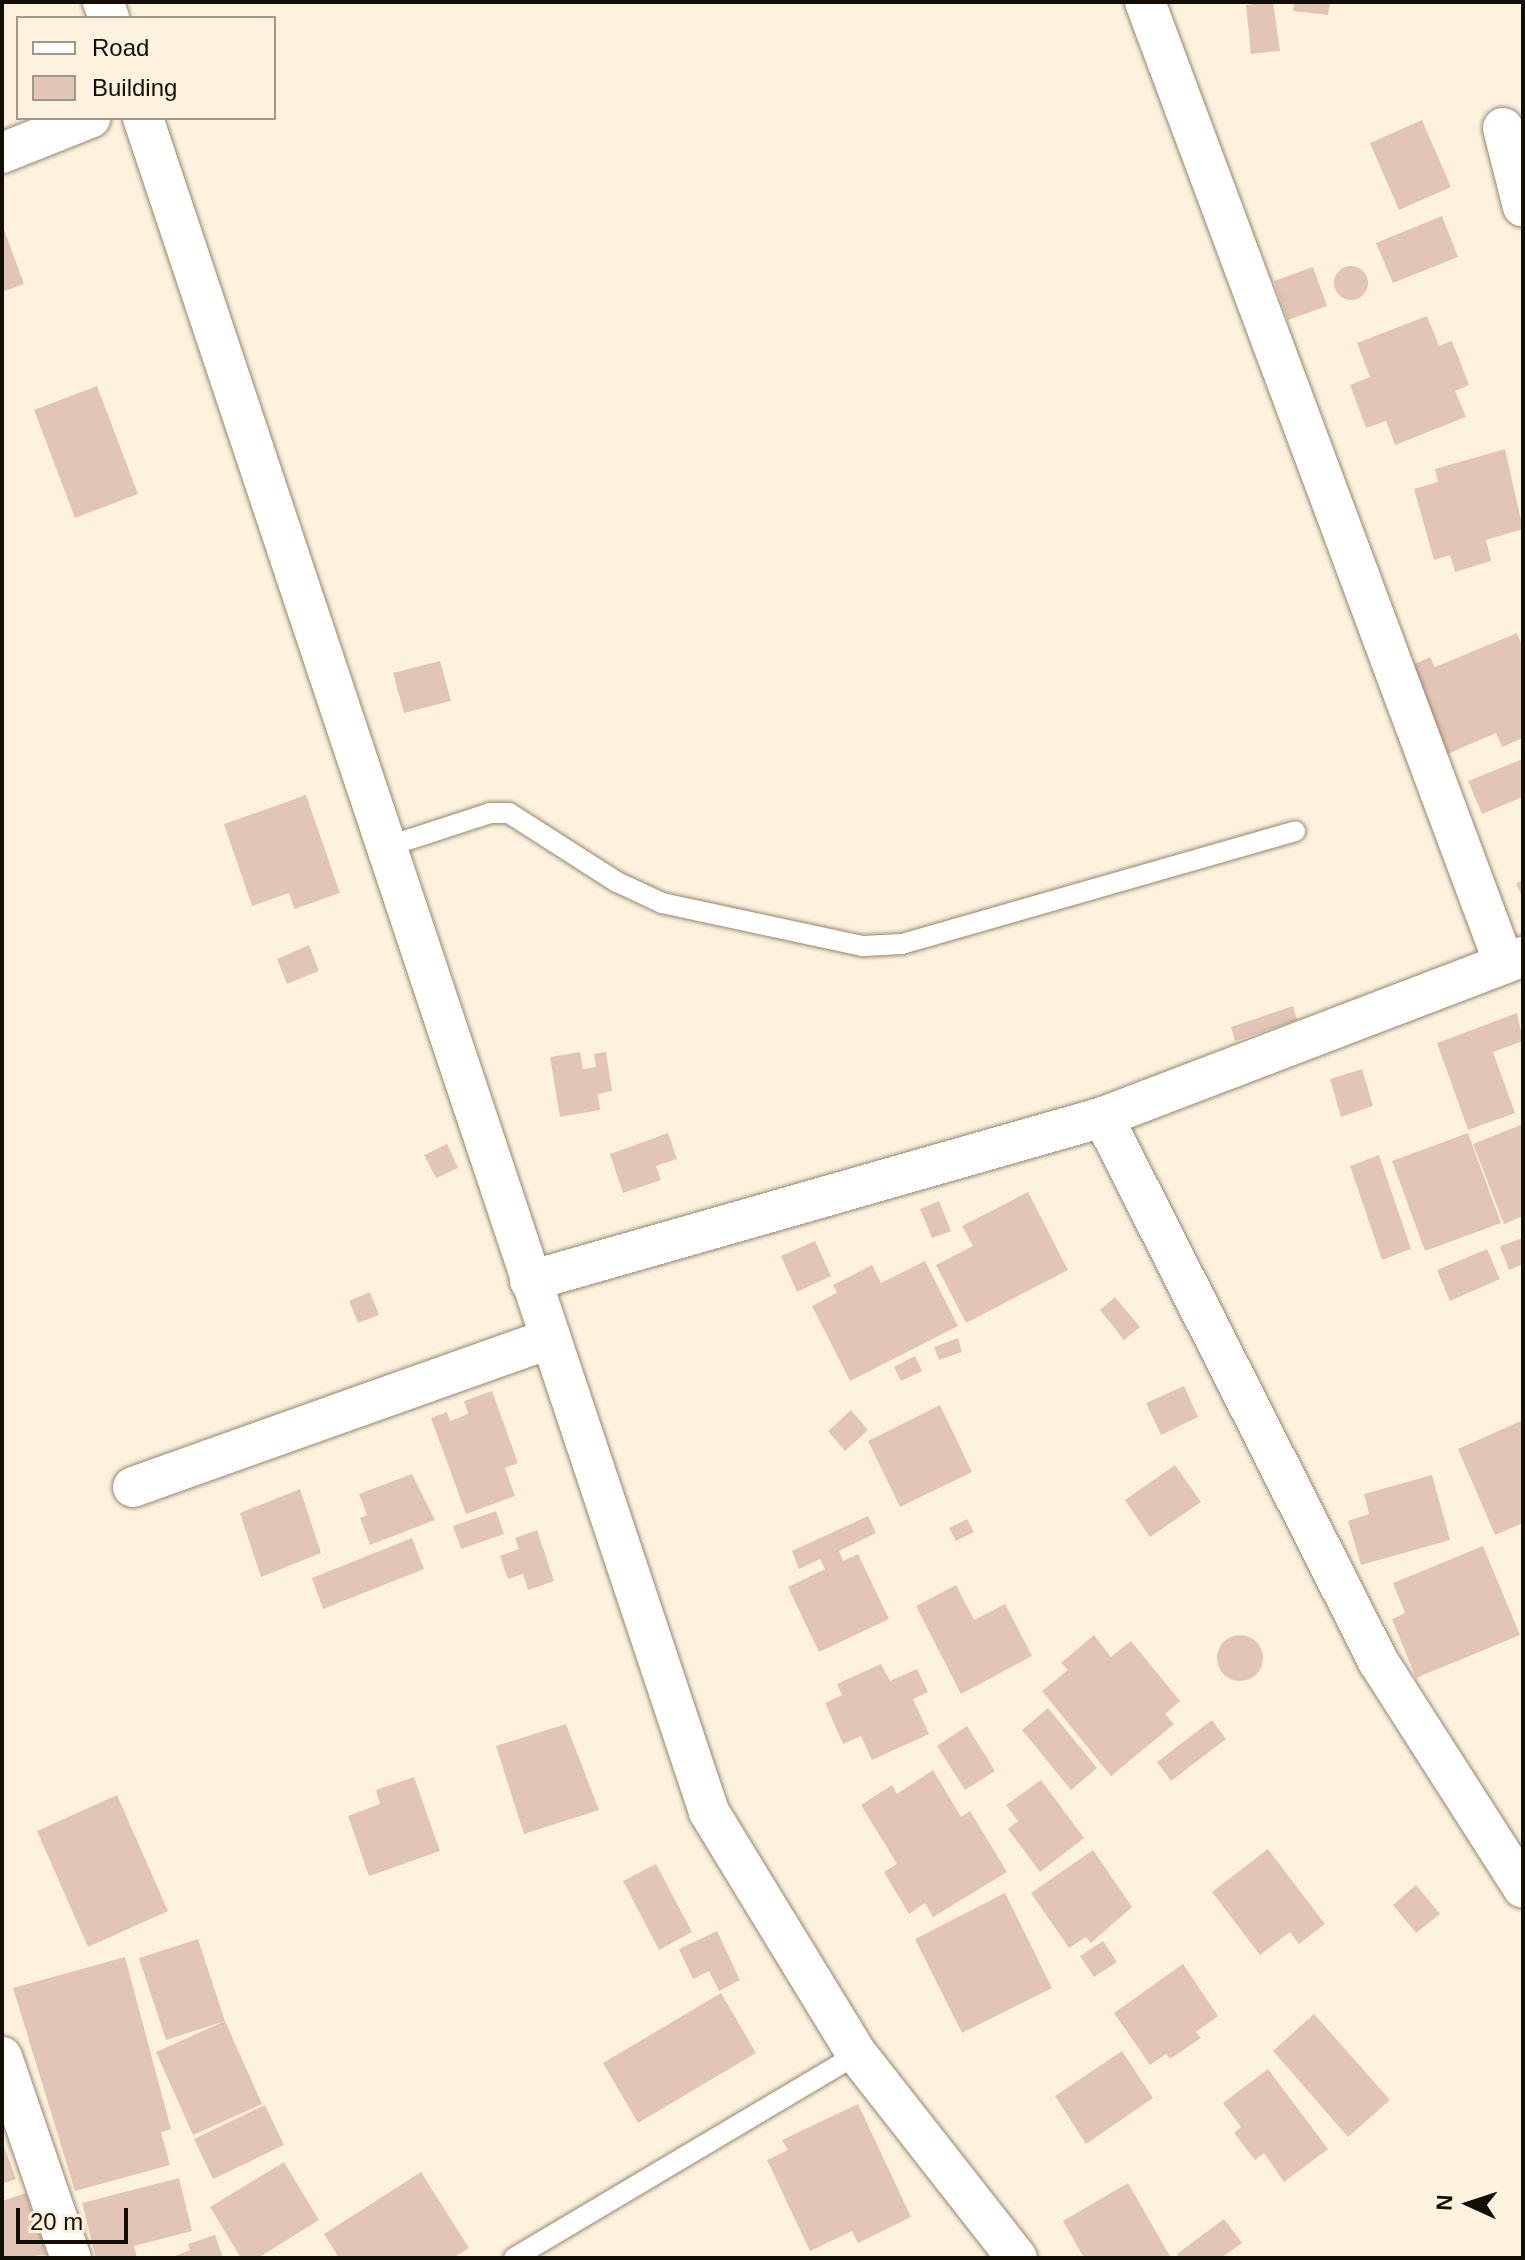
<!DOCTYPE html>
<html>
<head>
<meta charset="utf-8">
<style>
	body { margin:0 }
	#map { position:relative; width:1525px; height:2260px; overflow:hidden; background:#fdf2dd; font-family:Arial,sans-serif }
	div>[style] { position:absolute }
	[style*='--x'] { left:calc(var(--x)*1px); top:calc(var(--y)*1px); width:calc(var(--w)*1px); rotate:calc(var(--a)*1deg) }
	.building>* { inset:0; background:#e2c5b6 }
	.round { border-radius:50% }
	.roads { filter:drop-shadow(0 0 2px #94876f) drop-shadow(0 0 2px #94876f) }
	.service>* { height:20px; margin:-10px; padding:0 10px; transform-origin:10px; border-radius:10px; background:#fff }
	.minor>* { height:40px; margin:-20px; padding:0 20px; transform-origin:20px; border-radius:20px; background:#fff }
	span { translate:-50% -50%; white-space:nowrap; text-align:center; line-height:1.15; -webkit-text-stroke:7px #fdf2dd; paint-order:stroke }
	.frame { position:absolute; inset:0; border:4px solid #130f06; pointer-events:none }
	.legend { position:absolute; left:16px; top:16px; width:260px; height:104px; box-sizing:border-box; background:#fdf2dd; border:2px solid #9f9787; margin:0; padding:10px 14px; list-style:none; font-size:24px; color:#130f06 }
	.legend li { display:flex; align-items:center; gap:16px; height:40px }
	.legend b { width:40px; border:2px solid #9f9787 }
	.north { position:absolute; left:1429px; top:2164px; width:80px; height:80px; -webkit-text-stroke:6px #fdf2dd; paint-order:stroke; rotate:273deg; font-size:22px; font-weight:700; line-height:32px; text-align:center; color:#130f06 }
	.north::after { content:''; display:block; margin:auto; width:28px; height:36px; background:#130f06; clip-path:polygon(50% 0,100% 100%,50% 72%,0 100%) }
	.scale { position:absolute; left:16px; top:2208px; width:112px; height:36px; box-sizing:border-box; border:4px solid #130f06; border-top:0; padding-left:10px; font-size:24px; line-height:28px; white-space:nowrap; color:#130f06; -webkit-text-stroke:6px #fdf2dd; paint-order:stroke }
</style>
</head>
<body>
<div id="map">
	<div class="building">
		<i style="clip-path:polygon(1273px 2px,1280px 51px,1251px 54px,1246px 5px)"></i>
		<i style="clip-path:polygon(1294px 2px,1330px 2px,1328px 15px,1293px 11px)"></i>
		<i style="clip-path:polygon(1422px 120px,1451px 187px,1399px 210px,1370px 143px)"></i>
		<i style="clip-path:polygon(1442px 216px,1458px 257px,1393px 283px,1376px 243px)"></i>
		<i style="clip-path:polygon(2px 224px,24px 284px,2px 292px)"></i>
		<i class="round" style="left:1334px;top:266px;width:34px;height:34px"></i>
		<i style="clip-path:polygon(1313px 267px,1327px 306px,1288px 320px,1274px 281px)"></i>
		<i style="clip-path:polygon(1427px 316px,1439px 346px,1452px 341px,1469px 385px,1455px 391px,1466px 417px,1395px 445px,1386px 421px,1366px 428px,1350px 385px,1370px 377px,1357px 343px)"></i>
		<i style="clip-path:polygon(97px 386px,138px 494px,75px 518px,34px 410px)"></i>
		<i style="clip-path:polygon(1505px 449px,1523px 529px,1486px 540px,1491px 561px,1455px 572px,1450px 555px,1434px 560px,1414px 489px,1438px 482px,1435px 469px)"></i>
		<i style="clip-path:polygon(1517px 633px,1523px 648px,1523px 738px,1502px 747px,1496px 733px,1445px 755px,1409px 667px,1430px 657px,1435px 667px)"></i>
		<i style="clip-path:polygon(440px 661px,451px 701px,404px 713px,393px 673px)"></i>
		<i style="clip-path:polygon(1523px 759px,1523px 797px,1482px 814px,1468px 781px)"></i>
		<i style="clip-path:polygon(306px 795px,340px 893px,294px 909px,289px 893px,252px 906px,224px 824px)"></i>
		<i style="clip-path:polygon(1523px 880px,1523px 899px,1516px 883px)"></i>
		<i style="clip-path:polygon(309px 945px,319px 971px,287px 984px,277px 959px)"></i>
		<i style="clip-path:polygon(1293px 1006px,1297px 1020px,1235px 1041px,1231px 1027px)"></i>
		<i style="clip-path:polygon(1517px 1013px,1523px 1041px,1493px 1052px,1515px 1113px,1468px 1130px,1437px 1043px)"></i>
		<i style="clip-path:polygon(580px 1052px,583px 1069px,596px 1067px,594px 1054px,606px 1052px,612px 1091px,598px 1094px,600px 1110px,560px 1117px,550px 1057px)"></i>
		<i style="clip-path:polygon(1362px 1069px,1373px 1106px,1341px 1117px,1330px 1079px)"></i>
		<i style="clip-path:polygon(1523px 1124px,1523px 1216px,1504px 1224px,1473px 1144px)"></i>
		<i style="clip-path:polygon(668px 1133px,677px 1159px,656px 1166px,661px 1180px,623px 1193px,610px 1154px)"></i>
		<i style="clip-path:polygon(1468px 1133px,1501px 1223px,1425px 1251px,1392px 1161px)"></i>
		<i style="clip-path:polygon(447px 1144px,458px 1168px,436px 1178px,424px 1155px)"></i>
		<i style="clip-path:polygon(1379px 1155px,1411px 1249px,1382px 1260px,1350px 1166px)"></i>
		<i style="clip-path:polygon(1028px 1192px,1068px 1270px,966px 1323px,936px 1265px,973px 1246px,962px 1226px)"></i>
		<i style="clip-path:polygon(939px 1201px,951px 1231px,932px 1238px,920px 1209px)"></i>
		<i style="clip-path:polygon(1523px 1238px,1523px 1264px,1509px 1270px,1500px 1246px)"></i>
		<i style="clip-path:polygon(815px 1241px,831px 1276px,797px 1292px,781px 1256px)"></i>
		<i style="clip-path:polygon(1487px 1249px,1500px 1279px,1450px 1301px,1437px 1270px)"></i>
		<i style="clip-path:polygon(925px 1261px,958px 1326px,850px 1381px,812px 1306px,837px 1293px,833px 1285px,872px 1265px,881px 1283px)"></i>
		<i style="clip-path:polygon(370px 1292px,379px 1315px,358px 1323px,349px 1301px)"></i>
		<i style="clip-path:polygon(1115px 1297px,1140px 1327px,1124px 1340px,1100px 1310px)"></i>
		<i style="clip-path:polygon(958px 1338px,962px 1352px,939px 1360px,934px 1347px)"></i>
		<i style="clip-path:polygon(915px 1356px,922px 1371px,901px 1381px,894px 1367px)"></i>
		<i style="clip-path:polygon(1184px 1386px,1198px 1417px,1161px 1435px,1146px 1403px)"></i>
		<i style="clip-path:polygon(492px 1391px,518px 1463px,505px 1468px,515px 1496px,466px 1514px,431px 1418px,447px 1412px,450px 1421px,468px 1414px,464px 1401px)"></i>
		<i style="clip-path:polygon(940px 1405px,972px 1472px,900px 1507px,868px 1441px)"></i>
		<i style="clip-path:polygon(851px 1410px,868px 1430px,845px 1451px,828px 1431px)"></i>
		<i style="clip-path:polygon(1523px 1420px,1523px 1523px,1495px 1535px,1458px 1449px)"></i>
		<i style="clip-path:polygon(1175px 1465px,1201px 1502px,1150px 1537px,1125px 1500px)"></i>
		<i style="clip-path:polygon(412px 1474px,435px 1520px,370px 1545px,360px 1518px,367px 1515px,359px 1494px)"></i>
		<i style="clip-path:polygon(1432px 1475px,1450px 1540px,1361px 1565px,1348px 1521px,1369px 1514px,1364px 1494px)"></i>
		<i style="clip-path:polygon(300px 1489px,321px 1553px,261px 1577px,240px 1513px)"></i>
		<i style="clip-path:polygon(496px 1511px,504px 1534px,461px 1549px,453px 1526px)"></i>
		<i style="clip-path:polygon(868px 1516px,876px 1533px,839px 1551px,843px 1561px,858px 1554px,889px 1619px,819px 1652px,788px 1587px,825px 1569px,820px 1559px,799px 1569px,792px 1551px)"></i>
		<i style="clip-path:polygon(967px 1519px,974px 1532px,956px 1541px,949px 1528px)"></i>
		<i style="clip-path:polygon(537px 1530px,554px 1581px,528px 1590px,523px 1574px,508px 1579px,500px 1556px,519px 1549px,515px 1538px)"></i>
		<i style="clip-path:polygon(412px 1538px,424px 1569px,323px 1609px,312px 1578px)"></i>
		<i style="clip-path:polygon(1483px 1546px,1520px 1635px,1416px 1678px,1392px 1619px,1405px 1613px,1393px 1583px)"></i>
		<i style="clip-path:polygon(956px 1585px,974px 1620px,1005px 1604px,1032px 1656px,961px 1694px,916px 1606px)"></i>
		<i class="round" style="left:1217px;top:1635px;width:46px;height:46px"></i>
		<i style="clip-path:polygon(1094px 1635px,1111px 1657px,1131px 1641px,1180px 1701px,1165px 1714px,1174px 1724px,1111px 1776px,1042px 1691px,1068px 1670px,1061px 1663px)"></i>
		<i style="clip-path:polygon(881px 1664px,890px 1681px,917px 1669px,928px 1692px,913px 1699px,929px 1734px,872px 1760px,861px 1736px,843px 1744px,825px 1703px,842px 1695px,837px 1684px)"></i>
		<i style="clip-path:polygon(1048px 1708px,1097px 1768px,1071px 1790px,1022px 1730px)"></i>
		<i style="clip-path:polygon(1212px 1720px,1226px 1739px,1171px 1781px,1157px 1762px)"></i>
		<i style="clip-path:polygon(566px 1724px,599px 1810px,524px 1834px,496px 1746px)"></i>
		<i style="clip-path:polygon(967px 1726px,995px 1771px,965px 1790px,937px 1746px)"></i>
		<i style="clip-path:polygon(933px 1770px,961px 1817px,970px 1811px,1007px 1872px,933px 1917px,925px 1903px,909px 1914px,884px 1872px,897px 1864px,861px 1805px,892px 1785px,897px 1794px)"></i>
		<i style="clip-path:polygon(414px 1777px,440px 1851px,369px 1876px,348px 1816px,380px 1804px,376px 1790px)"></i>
		<i style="clip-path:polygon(1041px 1780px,1084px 1838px,1040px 1872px,1008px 1829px,1018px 1821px,1006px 1805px)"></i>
		<i style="clip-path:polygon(117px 1795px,168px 1911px,88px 1947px,37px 1831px)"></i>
		<i style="clip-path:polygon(1268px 1849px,1325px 1924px,1299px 1944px,1290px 1932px,1260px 1955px,1212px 1892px)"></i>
		<i style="clip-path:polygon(1093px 1850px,1132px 1907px,1091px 1943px,1086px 1937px,1069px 1948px,1031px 1893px)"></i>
		<i style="clip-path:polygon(656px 1864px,692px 1932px,659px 1950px,623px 1881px)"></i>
		<i style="clip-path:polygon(1416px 1885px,1440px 1914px,1416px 1933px,1393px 1905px)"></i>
		<i style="clip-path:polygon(1005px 1893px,1052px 1988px,962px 2033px,915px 1939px)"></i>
		<i style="clip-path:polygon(717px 1931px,740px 1980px,719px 1991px,709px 1971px,693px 1979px,679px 1949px)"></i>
		<i style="clip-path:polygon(198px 1939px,225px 2021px,166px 2040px,139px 1958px)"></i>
		<i style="clip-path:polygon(1103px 1941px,1117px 1962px,1094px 1977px,1080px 1956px)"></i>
		<i style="clip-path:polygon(125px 1957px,171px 2129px,161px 2132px,170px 2165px,75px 2191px,13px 1988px)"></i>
		<i style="clip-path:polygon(1183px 1964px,1218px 2016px,1196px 2032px,1201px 2038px,1170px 2059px,1166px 2054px,1150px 2065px,1114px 2013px)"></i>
		<i style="clip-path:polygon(721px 1993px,756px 2053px,638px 2123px,603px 2063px)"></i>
		<i style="clip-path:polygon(1314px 2014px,1390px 2100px,1348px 2137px,1273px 2051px)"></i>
		<i style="clip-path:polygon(225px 2021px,262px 2104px,193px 2135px,156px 2052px)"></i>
		<i style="clip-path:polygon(1122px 2051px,1153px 2098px,1086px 2144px,1055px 2096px)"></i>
		<i style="clip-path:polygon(1268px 2069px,1328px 2149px,1284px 2182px,1264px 2153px,1255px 2160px,1234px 2133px,1241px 2127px,1223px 2103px)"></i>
		<i style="clip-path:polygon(858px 2104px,911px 2217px,858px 2243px,852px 2231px,810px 2251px,767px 2160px,788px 2150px,782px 2140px)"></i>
		<i style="clip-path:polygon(265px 2105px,284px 2145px,213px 2179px,194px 2139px)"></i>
		<i style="clip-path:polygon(2px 2141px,16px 2179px,2px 2184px)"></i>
		<i style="clip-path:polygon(284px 2162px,319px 2220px,258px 2258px,241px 2258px,210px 2207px)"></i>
		<i style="clip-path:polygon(421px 2172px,469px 2248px,453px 2258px,339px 2258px,324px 2234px)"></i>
		<i style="clip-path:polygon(179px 2178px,192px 2231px,134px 2246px,137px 2258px,96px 2258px,82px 2203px)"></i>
		<i style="clip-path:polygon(1128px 2183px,1171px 2258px,1084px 2258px,1063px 2221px)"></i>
		<i style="clip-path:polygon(26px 2193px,47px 2255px,2px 2258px,2px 2201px)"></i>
		<i style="clip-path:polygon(1224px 2219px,1242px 2243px,1221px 2258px,1180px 2258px,1177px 2254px)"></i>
		<i style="clip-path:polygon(215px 2235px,223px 2258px,170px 2258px,190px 2250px,188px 2244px)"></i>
	</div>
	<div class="roads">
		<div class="service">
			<i style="--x:386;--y:847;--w:109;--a:-18.1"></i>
			<i style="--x:490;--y:813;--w:19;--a:0"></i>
			<i style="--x:509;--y:813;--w:128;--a:32.6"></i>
			<i style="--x:617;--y:882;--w:50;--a:25"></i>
			<i style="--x:662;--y:903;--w:206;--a:12.1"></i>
			<i style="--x:863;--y:946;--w:39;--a:-3"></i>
			<i style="--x:902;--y:944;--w:409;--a:-16"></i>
			<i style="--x:514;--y:2258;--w:399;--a:-30.7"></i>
		</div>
		<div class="minor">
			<i style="--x:103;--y:2;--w:17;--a:69"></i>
			<i style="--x:1145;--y:2;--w:1026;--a:69.52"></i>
			<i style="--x:143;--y:118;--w:1786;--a:71.52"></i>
			<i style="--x:709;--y:1812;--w:284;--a:58.6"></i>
			<i style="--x:857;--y:2054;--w:259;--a:51.9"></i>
			<i style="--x:1503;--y:128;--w:81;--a:75.8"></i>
			<i style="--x:2;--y:153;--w:95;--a:-21.7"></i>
			<i style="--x:1103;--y:1117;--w:610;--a:63.18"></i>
			<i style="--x:1378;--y:1661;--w:269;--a:57.4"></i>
			<i style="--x:530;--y:1281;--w:596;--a:-15.97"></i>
			<i style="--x:1103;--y:1117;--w:449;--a:-20.9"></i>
			<i style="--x:133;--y:1487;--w:442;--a:-19.6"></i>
			<i style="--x:2;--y:2057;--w:213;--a:71.1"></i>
		</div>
	</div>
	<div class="frame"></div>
	<ul class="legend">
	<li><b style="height:10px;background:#fff"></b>Road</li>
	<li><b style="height:22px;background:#e2c5b6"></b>Building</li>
	</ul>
	<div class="north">N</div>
	<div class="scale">20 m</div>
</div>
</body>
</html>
